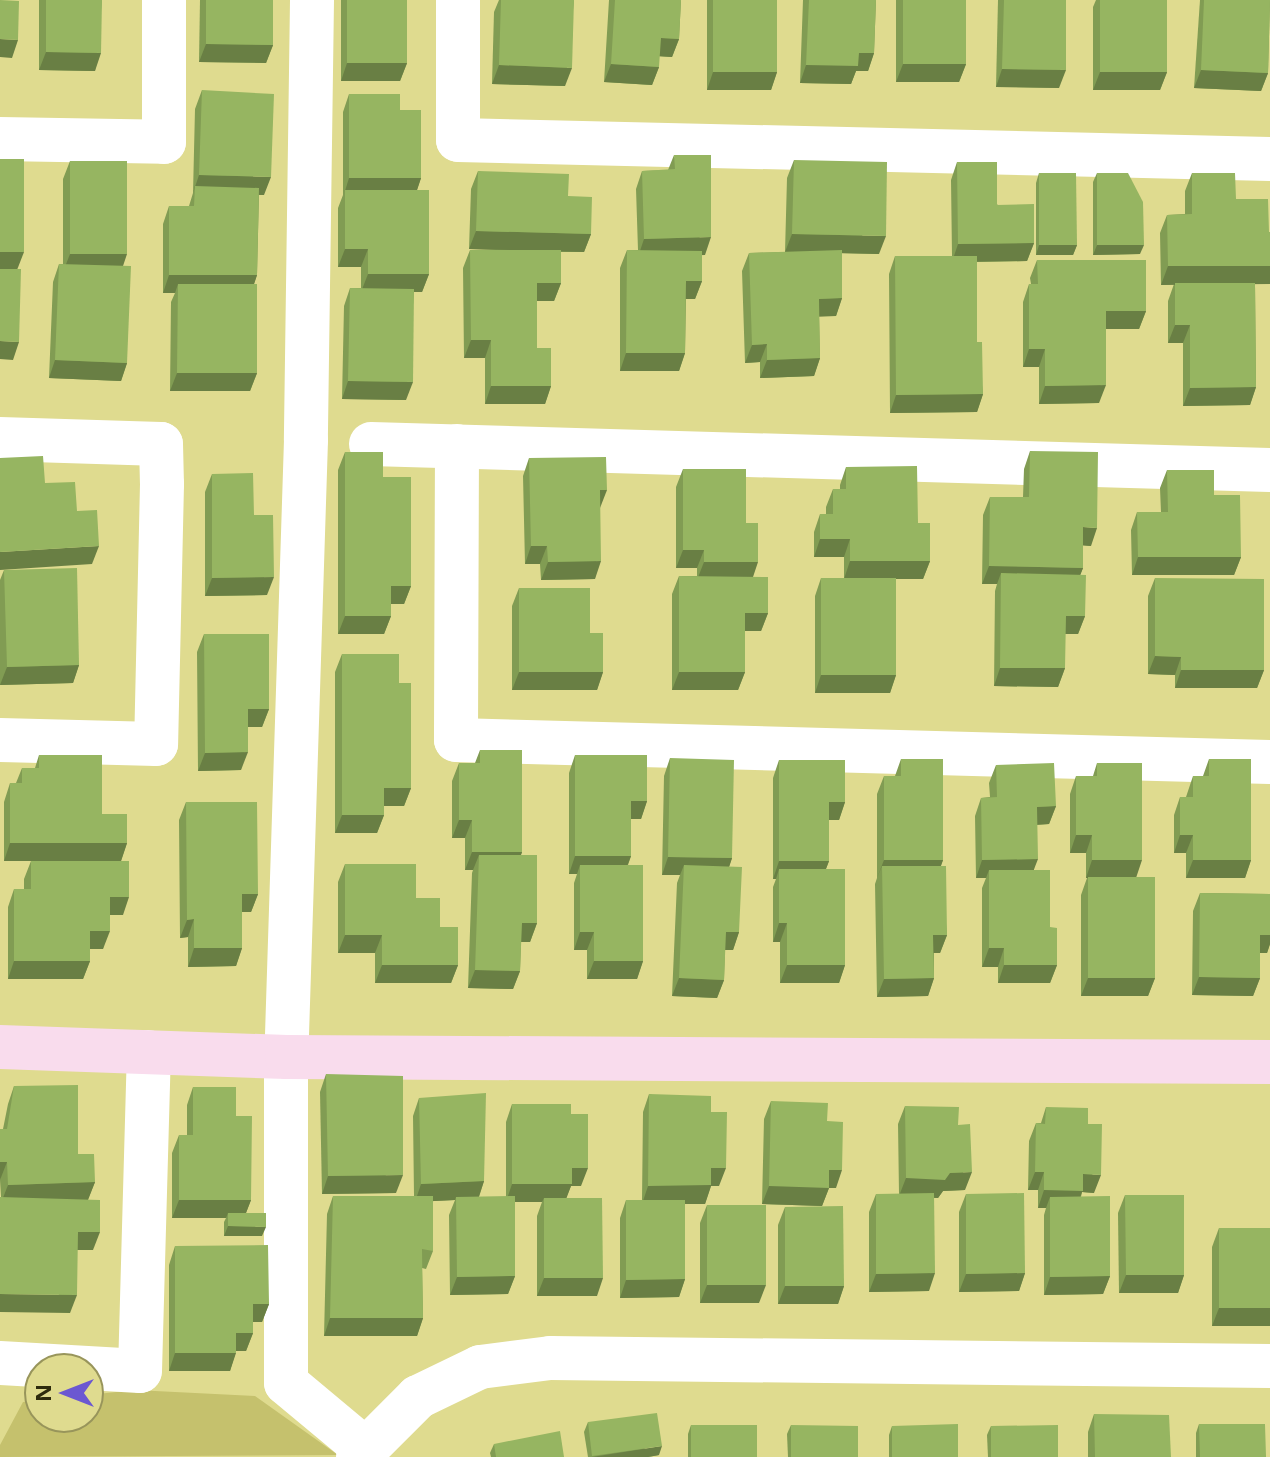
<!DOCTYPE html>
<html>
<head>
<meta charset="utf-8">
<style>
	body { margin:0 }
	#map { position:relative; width:1270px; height:1457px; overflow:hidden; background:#dfdb8f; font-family:"Open Sans",sans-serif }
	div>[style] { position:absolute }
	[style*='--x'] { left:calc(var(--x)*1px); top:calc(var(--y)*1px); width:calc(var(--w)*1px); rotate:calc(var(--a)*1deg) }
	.green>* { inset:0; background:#c5c16d }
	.street>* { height:44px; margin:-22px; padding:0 22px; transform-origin:22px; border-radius:22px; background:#fff }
	.secondary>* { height:44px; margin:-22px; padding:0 22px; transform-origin:22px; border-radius:22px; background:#f9dced }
	.wall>* { inset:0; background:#819c53 }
	.shaded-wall>* { inset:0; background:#697f44 }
	.building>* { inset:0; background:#96b561 }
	span { translate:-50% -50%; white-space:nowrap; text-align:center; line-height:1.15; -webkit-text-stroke:8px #dfdb8f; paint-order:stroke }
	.north { position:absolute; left:24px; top:1353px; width:80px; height:80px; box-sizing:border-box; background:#dfdb8f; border:2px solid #98955b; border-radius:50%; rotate:270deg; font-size:22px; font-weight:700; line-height:32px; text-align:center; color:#2e2c0d }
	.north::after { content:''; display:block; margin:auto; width:28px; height:36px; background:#6b58d1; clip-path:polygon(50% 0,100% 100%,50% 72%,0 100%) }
</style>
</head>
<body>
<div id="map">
	<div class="green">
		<i style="clip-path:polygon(135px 1390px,255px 1396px,338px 1455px,0 1457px,0 1445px,23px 1402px,40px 1400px,40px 1417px,88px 1417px,88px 1395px)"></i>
	</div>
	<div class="street">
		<i style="--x:312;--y:0;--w:440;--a:90.8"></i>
		<i style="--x:306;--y:440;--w:626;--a:91.83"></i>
		<i style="--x:286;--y:1066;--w:317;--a:90"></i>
		<i style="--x:286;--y:1383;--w:102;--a:39.8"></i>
		<i style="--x:458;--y:0;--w:140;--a:90"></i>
		<i style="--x:458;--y:140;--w:812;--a:1.34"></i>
		<i style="--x:0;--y:139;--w:164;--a:1"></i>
		<i style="--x:164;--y:142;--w:142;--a:-90"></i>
		<i style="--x:0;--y:439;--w:161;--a:1.8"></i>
		<i style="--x:161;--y:444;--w:40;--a:88.6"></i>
		<i style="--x:162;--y:484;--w:260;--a:91.3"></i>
		<i style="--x:156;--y:744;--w:156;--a:-178.5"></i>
		<i style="--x:371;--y:444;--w:899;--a:1.66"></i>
		<i style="--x:457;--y:446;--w:294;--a:90.2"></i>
		<i style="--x:456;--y:740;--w:814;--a:1.55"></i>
		<i style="--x:0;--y:1363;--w:140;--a:3.3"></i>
		<i style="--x:140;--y:1371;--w:319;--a:-88.4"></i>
		<i style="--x:358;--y:1457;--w:85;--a:-45"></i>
		<i style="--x:418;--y:1397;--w:69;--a:-25.8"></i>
		<i style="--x:480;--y:1367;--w:71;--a:-7.3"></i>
		<i style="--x:550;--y:1358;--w:720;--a:0.64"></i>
	</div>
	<div class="secondary">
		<i style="--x:0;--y:1047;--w:287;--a:2"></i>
		<i style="--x:287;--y:1057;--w:983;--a:0.29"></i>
	</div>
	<div class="wall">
		<i style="clip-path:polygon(39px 0,102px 0,95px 71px,39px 70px)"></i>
		<i style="clip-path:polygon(200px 0,273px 0,273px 45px,266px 63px,199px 62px)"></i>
		<i style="clip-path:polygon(341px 0,407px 0,407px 63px,400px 81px,341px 81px)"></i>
		<i style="clip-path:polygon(499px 0,574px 0,565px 86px,492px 84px,494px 12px)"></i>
		<i style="clip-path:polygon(609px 0,681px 0,679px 39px,672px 57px,659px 56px,659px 67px,652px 85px,604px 82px)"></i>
		<i style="clip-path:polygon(707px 0,777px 0,777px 72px,771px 90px,707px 90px)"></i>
		<i style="clip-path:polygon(803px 0,876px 0,874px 53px,868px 71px,856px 71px,851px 84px,800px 83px)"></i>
		<i style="clip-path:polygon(896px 0,966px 0,966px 64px,959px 82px,896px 82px)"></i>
		<i style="clip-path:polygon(998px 0,1066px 0,1059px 88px,996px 87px)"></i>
		<i style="clip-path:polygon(1096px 0,1167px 0,1167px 72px,1160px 90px,1093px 90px,1093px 7px)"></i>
		<i style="clip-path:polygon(1200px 0,1270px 0,1268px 73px,1261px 91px,1194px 88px)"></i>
		<i style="clip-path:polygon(202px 90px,264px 195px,259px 195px,257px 275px,254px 284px,257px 373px,250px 391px,170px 391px,171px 302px,175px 293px,163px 293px,163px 224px,169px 206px,189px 206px,193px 193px,195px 109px)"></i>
		<i style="clip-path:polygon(349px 94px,400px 110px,421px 178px,417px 190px,429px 274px,422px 292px,414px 292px,406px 400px,342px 399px,344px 306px,350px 288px,361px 288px,361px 267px,338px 267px,338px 208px,343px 195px,343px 112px)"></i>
		<i style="clip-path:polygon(674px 155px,705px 255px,702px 255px,702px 281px,695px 299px,686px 299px,685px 353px,679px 371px,620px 371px,620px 268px,627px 250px,638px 250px,636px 189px,642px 171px,668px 170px)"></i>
		<i style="clip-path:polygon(794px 160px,879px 254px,842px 253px,842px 298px,836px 316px,819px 316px,820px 358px,814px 376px,760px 378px,760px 362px,745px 363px,742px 271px,749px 253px,785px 252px,787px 178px)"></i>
		<i style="clip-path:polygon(70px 161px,123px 266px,127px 363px,121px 381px,49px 378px,53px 282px,59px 264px,63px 264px,63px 179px)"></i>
		<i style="clip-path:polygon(957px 162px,1034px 243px,1027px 261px,977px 262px,977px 342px,983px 394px,977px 412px,890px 413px,889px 274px,895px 256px,952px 256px,951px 180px)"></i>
		<i style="clip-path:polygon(478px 171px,568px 196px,591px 234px,584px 252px,561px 252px,561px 283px,554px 301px,537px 301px,537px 348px,551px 386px,545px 404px,485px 404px,485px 358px,464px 358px,463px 268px,470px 250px,496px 250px,469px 249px,471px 189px)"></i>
		<i style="clip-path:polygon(1039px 173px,1077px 245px,1073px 255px,1036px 255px,1036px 183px)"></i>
		<i style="clip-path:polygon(1097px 173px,1140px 254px,1093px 255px,1093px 182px)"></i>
		<i style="clip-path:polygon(1192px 173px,1236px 199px,1255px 284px,1256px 387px,1250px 405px,1183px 406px,1183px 343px,1168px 343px,1168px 301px,1174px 284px,1161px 285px,1160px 233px,1167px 215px,1185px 214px,1185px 191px)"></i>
		<i style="clip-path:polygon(1037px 260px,1146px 311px,1139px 329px,1106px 329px,1099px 403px,1039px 404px,1039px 367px,1023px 367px,1023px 302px,1029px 284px,1031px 284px,1030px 278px)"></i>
		<i style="clip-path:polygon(1030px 451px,1091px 546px,1083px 545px,1083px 568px,1080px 575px,1085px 616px,1078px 634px,1065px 634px,1065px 668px,1058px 687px,994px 686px,995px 591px,997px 584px,982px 584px,983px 515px,990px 497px,1023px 497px,1024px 469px)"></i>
		<i style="clip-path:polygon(345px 452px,383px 477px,411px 586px,404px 604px,391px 604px,391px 616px,384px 634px,338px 634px,338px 470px)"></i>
		<i style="clip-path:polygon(529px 458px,600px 508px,595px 579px,541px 580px,540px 564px,525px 564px,523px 476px)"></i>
		<i style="clip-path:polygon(846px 467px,918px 523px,930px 561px,923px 579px,896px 579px,896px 675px,890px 693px,815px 693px,815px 596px,821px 578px,844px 578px,844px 557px,814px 557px,814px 532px,820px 514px,826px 514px,826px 507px,833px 489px,840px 489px,840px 485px)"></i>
		<i style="clip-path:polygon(683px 469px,746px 523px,753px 577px,768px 613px,761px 631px,745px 631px,745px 672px,738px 690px,672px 690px,672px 594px,679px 576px,697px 576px,697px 568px,676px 568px,676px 487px)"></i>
		<i style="clip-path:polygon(1167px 470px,1214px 495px,1241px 557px,1234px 575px,1132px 575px,1131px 530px,1137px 512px,1161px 512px,1160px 488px)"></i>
		<i style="clip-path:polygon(212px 474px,254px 515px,267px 595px,205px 596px,205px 492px)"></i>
		<i style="clip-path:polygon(4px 570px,79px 665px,73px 683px,0 685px,0 580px)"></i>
		<i style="clip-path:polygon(1155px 578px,1264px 670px,1257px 688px,1175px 688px,1175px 675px,1148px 674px,1148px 596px)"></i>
		<i style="clip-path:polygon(519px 588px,590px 633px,603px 672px,597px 690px,512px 690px,512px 606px)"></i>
		<i style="clip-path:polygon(204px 634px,269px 709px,262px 727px,248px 727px,241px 770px,198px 771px,197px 652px)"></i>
		<i style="clip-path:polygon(342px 654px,399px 683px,411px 788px,404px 806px,384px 806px,384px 815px,377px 833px,335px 833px,335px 672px)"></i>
		<i style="clip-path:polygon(480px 750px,522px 852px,521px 855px,537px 923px,530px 942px,521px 942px,520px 971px,513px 989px,468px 988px,472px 873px,473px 870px,465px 870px,465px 838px,452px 838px,452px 781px,459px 763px,475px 763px)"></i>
		<i style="clip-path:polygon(39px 755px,102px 814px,127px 843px,121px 861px,123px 915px,110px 915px,103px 949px,90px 949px,90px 961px,83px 979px,8px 979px,8px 907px,14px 889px,24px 889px,24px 879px,31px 861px,4px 861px,4px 802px,10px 783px,16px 783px,22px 768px,35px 768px)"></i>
		<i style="clip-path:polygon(575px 755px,647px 801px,641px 819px,631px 819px,631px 856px,628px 865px,643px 961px,637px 979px,587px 979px,587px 950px,574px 950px,574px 883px,577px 874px,569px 874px,569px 773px)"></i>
		<i style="clip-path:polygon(670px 758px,732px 858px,729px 867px,739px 932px,733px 950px,725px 950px,724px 980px,717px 998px,672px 996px,677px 883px,680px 875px,662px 875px,664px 776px)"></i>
		<i style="clip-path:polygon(901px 759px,943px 860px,941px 866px,947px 935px,940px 953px,934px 953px,934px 978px,928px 996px,877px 997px,875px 884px,877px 878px,877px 794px,884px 776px,895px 776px)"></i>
		<i style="clip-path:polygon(1209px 759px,1251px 860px,1245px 878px,1186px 878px,1186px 853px,1174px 853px,1174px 815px,1180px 797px,1186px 797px,1193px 776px,1203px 776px)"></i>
		<i style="clip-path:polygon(779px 760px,845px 802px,839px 820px,829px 820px,829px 861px,826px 869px,845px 965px,839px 983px,780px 983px,780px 942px,773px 942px,773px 887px,776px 879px,773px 879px,773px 778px)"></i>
		<i style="clip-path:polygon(1097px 763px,1136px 877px,1155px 978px,1148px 996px,1081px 996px,1081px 895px,1087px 878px,1086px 878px,1086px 853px,1070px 853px,1070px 794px,1076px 776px,1093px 776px)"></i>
		<i style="clip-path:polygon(996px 765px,1056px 806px,1049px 824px,1037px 825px,1034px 870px,1050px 927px,1057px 965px,1050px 983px,998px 983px,998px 967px,982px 967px,982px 888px,986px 878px,976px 878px,975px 816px,981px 798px,990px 797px,989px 783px)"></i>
		<i style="clip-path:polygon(186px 802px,258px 894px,251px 912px,242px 912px,242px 948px,236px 966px,188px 967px,188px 937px,180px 938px,179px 820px)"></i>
		<i style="clip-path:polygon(345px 864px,416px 898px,440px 927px,458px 965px,451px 983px,375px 983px,375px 953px,338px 953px,338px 882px)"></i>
		<i style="clip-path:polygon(1200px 893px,1270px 894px,1270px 944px,1267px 953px,1260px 953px,1260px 978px,1253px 996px,1192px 995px,1193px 911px)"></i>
		<i style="clip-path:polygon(326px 1074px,396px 1193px,322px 1194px,320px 1092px)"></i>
		<i style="clip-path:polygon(14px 1086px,78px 1154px,95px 1182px,88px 1199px,93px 1250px,77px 1250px,70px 1313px,1px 1197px,0 1180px,3px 1129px,8px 1104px)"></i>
		<i style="clip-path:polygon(193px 1087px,236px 1116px,251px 1200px,246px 1213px,262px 1236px,224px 1236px,224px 1222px,226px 1218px,172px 1218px,172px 1153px,179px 1135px,187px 1135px,187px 1105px)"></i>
		<i style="clip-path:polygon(649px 1094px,711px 1112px,719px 1186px,711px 1186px,705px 1204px,685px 1204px,685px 1279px,679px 1297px,620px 1298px,620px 1218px,626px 1200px,642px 1200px,643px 1112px)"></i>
		<i style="clip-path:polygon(419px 1098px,484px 1181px,479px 1197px,506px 1197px,506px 1122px,512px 1104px,571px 1114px,581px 1186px,571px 1186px,566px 1198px,597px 1296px,537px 1296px,537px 1216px,542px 1202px,515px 1202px,515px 1276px,508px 1294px,450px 1295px,449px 1215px,455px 1200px,433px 1201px,433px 1251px,426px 1269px,422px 1268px,423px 1318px,417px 1336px,324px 1336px,327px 1214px,333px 1196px,414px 1196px,413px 1116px)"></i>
		<i style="clip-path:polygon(771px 1101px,827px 1121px,836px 1188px,829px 1188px,822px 1206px,762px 1204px,764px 1119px)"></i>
		<i style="clip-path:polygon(905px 1106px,958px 1125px,965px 1190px,943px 1191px,938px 1198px,934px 1198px,929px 1291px,869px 1292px,869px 1212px,876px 1194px,899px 1194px,898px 1124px)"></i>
		<i style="clip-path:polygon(1046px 1107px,1088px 1124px,1094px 1193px,1082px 1192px,1081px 1197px,1110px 1276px,1103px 1294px,1044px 1295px,1044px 1215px,1046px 1208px,1038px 1208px,1038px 1190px,1028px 1190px,1029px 1141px,1036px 1123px,1041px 1123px)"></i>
		<i style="clip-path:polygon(966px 1194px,1025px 1273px,1019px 1291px,959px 1292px,959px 1212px)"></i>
		<i style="clip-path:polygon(1125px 1195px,1184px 1275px,1178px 1293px,1119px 1293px,1118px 1213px)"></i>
		<i style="clip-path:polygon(707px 1205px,759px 1303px,700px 1303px,700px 1223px)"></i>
		<i style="clip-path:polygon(785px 1207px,844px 1286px,838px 1304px,778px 1304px,778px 1225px)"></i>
		<i style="clip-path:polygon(1219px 1228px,1270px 1326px,1212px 1326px,1212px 1247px)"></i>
		<i style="clip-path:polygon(175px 1246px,269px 1304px,262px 1322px,253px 1322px,253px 1333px,246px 1351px,236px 1351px,230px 1371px,169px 1371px,169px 1265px)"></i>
		<i style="clip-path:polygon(1094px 1414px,1171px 1457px,1088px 1457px,1088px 1432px)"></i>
		<i style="clip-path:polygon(588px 1422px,659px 1455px,648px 1457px,588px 1457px,584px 1432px)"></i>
		<i style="clip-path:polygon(1199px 1424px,1266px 1457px,1196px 1457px,1196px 1433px)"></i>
		<i style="clip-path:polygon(691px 1425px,757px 1457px,688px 1457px,688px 1434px)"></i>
		<i style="clip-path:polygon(791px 1425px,858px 1457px,788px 1457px,787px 1434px)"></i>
		<i style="clip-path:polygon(892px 1426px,958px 1457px,889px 1457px,889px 1435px)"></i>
		<i style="clip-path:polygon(991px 1426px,1058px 1457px,988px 1457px,987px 1435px)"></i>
		<i style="clip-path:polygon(494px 1444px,564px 1457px,491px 1457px,490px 1453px)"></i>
	</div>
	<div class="shaded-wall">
		<i style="clip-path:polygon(661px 38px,679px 39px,672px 57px,654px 56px)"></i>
		<i style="clip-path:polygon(0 39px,18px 40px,12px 58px,0 57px)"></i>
		<i style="clip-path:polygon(206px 44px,273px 45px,266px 63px,199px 62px)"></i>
		<i style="clip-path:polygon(46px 52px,101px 53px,95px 71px,39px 70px)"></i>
		<i style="clip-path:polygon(859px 53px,874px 53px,868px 71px,856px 71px,851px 84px,800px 83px,806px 65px)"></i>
		<i style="clip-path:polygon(347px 63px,407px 63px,400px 81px,341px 81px)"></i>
		<i style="clip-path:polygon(611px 64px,659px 67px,652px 85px,604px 82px)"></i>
		<i style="clip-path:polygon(903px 64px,966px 64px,959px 82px,896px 82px)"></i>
		<i style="clip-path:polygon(499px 65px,572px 68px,565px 86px,492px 84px)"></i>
		<i style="clip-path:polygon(1002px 69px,1066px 70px,1059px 88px,996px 87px)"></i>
		<i style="clip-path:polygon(1201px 70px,1268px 73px,1261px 91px,1194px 88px)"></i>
		<i style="clip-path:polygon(713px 72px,777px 72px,771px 90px,707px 90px)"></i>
		<i style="clip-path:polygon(1100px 72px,1167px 72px,1160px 90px,1093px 90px)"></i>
		<i style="clip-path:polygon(199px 175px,271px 177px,264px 195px,195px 193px,195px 186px,193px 193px)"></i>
		<i style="clip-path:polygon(349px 178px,421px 178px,415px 196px,345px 191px)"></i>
		<i style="clip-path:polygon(476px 231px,591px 234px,584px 252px,469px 249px)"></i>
		<i style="clip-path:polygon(792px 234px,886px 236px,879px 254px,785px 252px)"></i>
		<i style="clip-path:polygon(711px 237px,705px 255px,638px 257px,644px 239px)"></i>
		<i style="clip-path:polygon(1034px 243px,1027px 261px,952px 262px,958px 244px)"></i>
		<i style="clip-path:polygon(1039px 245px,1077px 245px,1073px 255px,1036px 255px)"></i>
		<i style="clip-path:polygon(1097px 245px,1144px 245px,1140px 254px,1093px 255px)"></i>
		<i style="clip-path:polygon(345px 249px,368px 249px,361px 267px,338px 267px)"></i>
		<i style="clip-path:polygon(0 252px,24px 252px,17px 270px,0 270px)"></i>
		<i style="clip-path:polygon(70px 254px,127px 254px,121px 272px,63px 272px)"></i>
		<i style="clip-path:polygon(1168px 266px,1270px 266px,1270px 284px,1161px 285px)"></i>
		<i style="clip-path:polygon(368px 274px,429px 274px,422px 292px,361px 292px)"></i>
		<i style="clip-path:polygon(169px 275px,257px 275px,251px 293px,178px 284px,175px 293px,163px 293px)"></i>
		<i style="clip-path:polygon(686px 281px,702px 281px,695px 299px,680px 299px)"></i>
		<i style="clip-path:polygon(537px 283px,561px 283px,554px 301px,530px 301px)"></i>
		<i style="clip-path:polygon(842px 298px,836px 316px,812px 317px,819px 299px)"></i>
		<i style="clip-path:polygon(1106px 311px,1146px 311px,1139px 329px,1099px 329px)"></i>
		<i style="clip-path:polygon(1175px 325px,1190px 325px,1183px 343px,1168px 343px)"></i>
		<i style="clip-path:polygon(471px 340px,491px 340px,485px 358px,464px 358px)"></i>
		<i style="clip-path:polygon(0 341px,19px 342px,13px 360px,0 359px)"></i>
		<i style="clip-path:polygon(767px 344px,760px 362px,745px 363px,752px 345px)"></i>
		<i style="clip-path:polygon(1029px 349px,1045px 349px,1039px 367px,1023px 367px)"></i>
		<i style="clip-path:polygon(626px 353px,685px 353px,679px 371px,620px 371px)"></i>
		<i style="clip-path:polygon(820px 358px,814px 376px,760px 378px,767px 360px)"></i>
		<i style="clip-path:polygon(55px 360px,127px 363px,121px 381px,49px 378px)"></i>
		<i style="clip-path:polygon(177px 373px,257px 373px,250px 391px,170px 391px)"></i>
		<i style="clip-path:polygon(348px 381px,413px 382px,406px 400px,342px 399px)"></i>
		<i style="clip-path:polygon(1106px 385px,1099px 403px,1039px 404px,1045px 386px)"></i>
		<i style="clip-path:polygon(491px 386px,551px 386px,545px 404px,485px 404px)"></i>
		<i style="clip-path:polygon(1256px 387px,1250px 405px,1183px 406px,1190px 388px)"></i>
		<i style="clip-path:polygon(983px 394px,977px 412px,890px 413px,896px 395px)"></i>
		<i style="clip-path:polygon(600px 490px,607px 490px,600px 508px)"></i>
		<i style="clip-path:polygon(1083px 527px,1097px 528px,1091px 546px,1076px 545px)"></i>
		<i style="clip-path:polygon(820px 539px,850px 539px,844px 557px,814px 557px)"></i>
		<i style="clip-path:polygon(99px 546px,92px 564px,0 570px,0 552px)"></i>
		<i style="clip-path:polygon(531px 546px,547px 546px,540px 564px,525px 564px)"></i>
		<i style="clip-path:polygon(683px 550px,704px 550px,697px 568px,676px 568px)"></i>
		<i style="clip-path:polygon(1138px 557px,1241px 557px,1234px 575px,1132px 575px)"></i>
		<i style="clip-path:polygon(601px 561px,595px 579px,541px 580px,548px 562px)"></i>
		<i style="clip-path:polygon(850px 561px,930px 561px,923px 579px,844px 579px)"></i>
		<i style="clip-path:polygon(704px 562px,758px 562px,752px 580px,697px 580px)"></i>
		<i style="clip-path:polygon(989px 566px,1083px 568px,1076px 586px,1001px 573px,997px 584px,982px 584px)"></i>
		<i style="clip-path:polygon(274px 577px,267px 595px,205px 596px,212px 578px)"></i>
		<i style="clip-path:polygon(391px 586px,411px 586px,404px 604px,384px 604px)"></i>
		<i style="clip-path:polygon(745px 613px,768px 613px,761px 631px,738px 631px)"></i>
		<i style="clip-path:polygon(345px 616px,391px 616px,384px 634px,338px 634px)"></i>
		<i style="clip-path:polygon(1066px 616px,1085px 616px,1078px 634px,1059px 634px)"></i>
		<i style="clip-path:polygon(1155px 656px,1181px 657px,1175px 675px,1148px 674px)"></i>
		<i style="clip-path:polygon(79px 665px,73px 683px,0 685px,7px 667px)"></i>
		<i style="clip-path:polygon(1000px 668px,1065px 668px,1058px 687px,994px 686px)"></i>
		<i style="clip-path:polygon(1181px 670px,1264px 670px,1257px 688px,1175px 688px)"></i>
		<i style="clip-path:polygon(519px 672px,603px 672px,597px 690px,512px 690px)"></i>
		<i style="clip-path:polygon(679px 672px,745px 672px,738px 690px,672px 690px)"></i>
		<i style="clip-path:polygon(821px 675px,896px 675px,890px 693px,815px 693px)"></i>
		<i style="clip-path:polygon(248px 709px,269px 709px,262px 727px,241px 727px)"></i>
		<i style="clip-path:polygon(248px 752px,241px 770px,198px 771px,205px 753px)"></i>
		<i style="clip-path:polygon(384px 788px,411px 788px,404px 806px,377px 806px)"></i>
		<i style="clip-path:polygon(631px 801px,647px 801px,641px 819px,624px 819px)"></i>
		<i style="clip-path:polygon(829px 802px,845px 802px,839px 820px,822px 820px)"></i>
		<i style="clip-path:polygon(1056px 806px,1049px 824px,1030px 825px,1037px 807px)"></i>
		<i style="clip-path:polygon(342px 815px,384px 815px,377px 833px,335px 833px)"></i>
		<i style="clip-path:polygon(459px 820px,472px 820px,465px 838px,452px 838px)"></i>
		<i style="clip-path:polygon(1076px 835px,1092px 835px,1086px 853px,1070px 853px)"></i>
		<i style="clip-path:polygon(1180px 835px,1193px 835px,1186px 853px,1174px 853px)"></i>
		<i style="clip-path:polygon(10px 843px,127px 843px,121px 861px,4px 861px)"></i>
		<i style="clip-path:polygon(472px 852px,522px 852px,515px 870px,479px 855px,473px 870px,465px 870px)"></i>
		<i style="clip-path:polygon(575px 856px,631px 856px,624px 874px,580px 865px,577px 874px,569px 874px)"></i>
		<i style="clip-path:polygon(668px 857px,732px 858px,726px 876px,684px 865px,680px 875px,662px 875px)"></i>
		<i style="clip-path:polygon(1038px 859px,1031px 877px,989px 870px,986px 878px,976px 878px,982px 860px)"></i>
		<i style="clip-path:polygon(884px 860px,943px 860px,936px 878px,882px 866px,877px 878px)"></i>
		<i style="clip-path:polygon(1092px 860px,1142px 860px,1136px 878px,1086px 878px)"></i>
		<i style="clip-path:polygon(1193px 860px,1251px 860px,1245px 878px,1186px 878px)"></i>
		<i style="clip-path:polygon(779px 861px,829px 861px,822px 879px,779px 869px,776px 879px,773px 879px)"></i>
		<i style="clip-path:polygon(242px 894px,258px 894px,251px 912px,236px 912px)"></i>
		<i style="clip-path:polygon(110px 897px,129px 897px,123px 915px,103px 915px)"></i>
		<i style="clip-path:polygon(194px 919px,188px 937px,180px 938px,187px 920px)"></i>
		<i style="clip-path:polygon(522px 923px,537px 923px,530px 942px,515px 942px)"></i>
		<i style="clip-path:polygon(779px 923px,787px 923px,780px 942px,773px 942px)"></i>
		<i style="clip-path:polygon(90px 931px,110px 931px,103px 949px,83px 949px)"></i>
		<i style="clip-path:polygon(580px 932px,594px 932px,587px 950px,574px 950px)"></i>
		<i style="clip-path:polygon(726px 932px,739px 932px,733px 950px,719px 950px)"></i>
		<i style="clip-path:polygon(345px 935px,382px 935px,375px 953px,338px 953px)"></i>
		<i style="clip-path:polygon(933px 935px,947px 935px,940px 953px,927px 953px)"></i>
		<i style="clip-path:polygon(1260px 935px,1270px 935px,1270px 944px,1267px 953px,1253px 953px)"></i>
		<i style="clip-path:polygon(194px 948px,242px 948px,236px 966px,188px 967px)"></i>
		<i style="clip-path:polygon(989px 948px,1004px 948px,998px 967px,982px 967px)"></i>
		<i style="clip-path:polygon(14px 961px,90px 961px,83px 979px,8px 979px)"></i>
		<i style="clip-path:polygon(594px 961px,643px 961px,637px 979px,587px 979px)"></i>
		<i style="clip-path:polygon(382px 965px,458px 965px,451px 983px,375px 983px)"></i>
		<i style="clip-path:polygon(787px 965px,845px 965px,839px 983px,780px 983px)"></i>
		<i style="clip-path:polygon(1004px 965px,1057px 965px,1050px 983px,998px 983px)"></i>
		<i style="clip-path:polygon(475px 970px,520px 971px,513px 989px,468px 988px)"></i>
		<i style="clip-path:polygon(1199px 977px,1260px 978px,1253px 996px,1192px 995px)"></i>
		<i style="clip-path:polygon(679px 978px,724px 980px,717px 998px,672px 996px)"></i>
		<i style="clip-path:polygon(934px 978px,928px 996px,877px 997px,884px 979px)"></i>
		<i style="clip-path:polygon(1088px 978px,1155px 978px,1148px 996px,1081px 996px)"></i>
		<i style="clip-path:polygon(0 1162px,7px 1162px,0 1180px)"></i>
		<i style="clip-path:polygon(572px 1168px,588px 1168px,581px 1186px,571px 1186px,565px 1202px,544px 1198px,542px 1202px,506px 1202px,512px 1184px)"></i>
		<i style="clip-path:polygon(711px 1168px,726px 1168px,719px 1186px,711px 1186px,705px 1204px,642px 1204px,648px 1186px)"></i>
		<i style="clip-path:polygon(829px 1170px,842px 1170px,836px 1188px,829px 1188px,822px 1206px,762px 1204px,769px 1186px)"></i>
		<i style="clip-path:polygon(972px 1172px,965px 1190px,943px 1191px,938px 1198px,899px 1196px,906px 1178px,950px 1173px)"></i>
		<i style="clip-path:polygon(1035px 1172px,1044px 1172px,1038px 1190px,1028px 1190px)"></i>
		<i style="clip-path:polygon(1083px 1174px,1101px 1175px,1094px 1193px,1082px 1192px,1076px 1209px,1050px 1197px,1046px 1208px,1038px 1208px,1044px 1190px)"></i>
		<i style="clip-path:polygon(403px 1175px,396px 1193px,322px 1194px,328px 1176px)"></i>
		<i style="clip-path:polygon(484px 1181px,478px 1199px,456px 1197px,455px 1200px,415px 1202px,421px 1184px)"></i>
		<i style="clip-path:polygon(95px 1182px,88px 1200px,1px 1203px,8px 1185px)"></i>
		<i style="clip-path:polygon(179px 1200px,251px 1200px,244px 1218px,228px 1213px,226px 1218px,172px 1218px)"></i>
		<i style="clip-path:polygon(228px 1226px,266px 1227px,262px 1236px,224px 1236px)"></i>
		<i style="clip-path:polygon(78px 1232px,100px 1232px,93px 1250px,71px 1250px)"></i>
		<i style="clip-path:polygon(935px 1273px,929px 1291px,869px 1292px,876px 1274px)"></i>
		<i style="clip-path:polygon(1025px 1273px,1019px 1291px,959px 1292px,966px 1274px)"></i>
		<i style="clip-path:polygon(1126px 1275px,1184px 1275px,1178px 1293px,1119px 1293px)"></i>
		<i style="clip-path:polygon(515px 1276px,508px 1294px,450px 1295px,457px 1277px)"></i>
		<i style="clip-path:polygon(1110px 1276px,1103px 1294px,1044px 1295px,1050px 1277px)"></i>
		<i style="clip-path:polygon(544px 1278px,603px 1278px,597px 1296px,537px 1296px)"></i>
		<i style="clip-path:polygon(685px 1279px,679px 1297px,620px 1298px,626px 1280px)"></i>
		<i style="clip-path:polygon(707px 1285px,766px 1285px,759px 1303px,700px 1303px)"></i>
		<i style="clip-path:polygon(785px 1286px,844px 1286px,838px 1304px,778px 1304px)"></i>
		<i style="clip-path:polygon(0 1294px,77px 1295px,70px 1313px,0 1312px)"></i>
		<i style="clip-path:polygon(253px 1304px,269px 1304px,262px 1322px,246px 1322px)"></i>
		<i style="clip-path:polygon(1219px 1308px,1270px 1308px,1270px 1326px,1212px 1326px)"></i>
		<i style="clip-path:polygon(330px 1318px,423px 1318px,417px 1336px,324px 1336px)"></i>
		<i style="clip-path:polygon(236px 1333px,253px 1333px,246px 1351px,230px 1351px)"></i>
		<i style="clip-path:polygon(175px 1353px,236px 1353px,230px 1371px,169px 1371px)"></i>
		<i style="clip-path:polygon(662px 1446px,659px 1455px,648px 1457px,592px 1457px)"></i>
	</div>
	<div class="building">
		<i style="clip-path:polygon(0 0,19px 1px,18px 40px,0 39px)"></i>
		<i style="clip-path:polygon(46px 0,102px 0,101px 53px,46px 52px)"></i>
		<i style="clip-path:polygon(206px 0,273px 0,273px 45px,206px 44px)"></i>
		<i style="clip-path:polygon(347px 0,407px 0,407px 63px,347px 63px)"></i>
		<i style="clip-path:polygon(501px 0,574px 0,572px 68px,499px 65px)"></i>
		<i style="clip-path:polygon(615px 0,681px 0,679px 39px,661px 38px,659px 67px,611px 64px)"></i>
		<i style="clip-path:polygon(713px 0,777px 0,777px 72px,713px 72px)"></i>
		<i style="clip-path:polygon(809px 0,876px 0,874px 53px,859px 53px,858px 66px,806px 65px)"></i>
		<i style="clip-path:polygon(903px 0,966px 0,966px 64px,903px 64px)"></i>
		<i style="clip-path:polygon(1004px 0,1066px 0,1066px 70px,1002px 69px)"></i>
		<i style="clip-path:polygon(1100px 0,1167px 0,1167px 72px,1100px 72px)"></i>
		<i style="clip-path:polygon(1204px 0,1270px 0,1268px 73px,1201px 70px)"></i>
		<i style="clip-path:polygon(202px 90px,274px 94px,271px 177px,199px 175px)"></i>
		<i style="clip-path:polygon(349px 94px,400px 94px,400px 110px,421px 110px,421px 178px,349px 178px)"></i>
		<i style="clip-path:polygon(674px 155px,711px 155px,711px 237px,644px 239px,642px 171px,675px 169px)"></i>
		<i style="clip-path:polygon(0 159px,24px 159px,24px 252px,0 252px)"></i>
		<i style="clip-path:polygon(794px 160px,887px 162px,886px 236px,792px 234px)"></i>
		<i style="clip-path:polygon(70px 161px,127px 161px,127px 254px,70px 254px)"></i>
		<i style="clip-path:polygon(957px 162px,997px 162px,997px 205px,1034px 204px,1034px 243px,958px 244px)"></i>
		<i style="clip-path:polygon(478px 171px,569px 174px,568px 196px,592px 197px,591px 234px,476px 231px)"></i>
		<i style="clip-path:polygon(1039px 173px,1076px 173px,1077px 245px,1039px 245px)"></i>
		<i style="clip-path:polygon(1097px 173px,1128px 173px,1143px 202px,1144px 245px,1097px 245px)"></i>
		<i style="clip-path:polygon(1192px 173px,1235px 173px,1236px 199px,1268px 199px,1269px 232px,1270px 232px,1270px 266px,1168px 266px,1167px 215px,1192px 214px)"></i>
		<i style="clip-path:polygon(195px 186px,259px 188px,257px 275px,169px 275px,169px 206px,194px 206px)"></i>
		<i style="clip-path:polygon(345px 190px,429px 190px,429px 274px,368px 274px,368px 249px,345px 249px)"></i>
		<i style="clip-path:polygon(470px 250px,561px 250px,561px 283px,537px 283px,537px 348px,551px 348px,551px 386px,491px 386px,491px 340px,471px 340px)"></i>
		<i style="clip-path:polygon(627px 250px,702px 251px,702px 281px,686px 281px,685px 353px,626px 353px)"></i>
		<i style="clip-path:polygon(842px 250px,842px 298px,819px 299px,820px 358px,767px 360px,767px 344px,752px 345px,749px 253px)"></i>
		<i style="clip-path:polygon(895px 256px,977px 256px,977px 342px,982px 342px,983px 394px,896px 395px)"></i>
		<i style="clip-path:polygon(1037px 260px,1146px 260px,1146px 311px,1106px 311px,1106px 385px,1045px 386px,1045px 349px,1029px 349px,1029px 284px,1038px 284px)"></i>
		<i style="clip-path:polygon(59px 264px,131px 266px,127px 363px,55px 360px)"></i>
		<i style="clip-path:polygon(0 269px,21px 269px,19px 342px,0 341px)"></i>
		<i style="clip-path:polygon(1175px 283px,1255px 283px,1256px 387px,1190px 388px,1190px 325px,1175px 325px)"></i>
		<i style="clip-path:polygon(178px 284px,257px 284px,257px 373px,177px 373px)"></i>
		<i style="clip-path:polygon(350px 288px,414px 289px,413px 382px,348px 381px)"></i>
		<i style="clip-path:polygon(1030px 451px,1098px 452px,1097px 528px,1083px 527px,1083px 568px,989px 566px,990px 497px,1029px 497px)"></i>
		<i style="clip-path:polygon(345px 452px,383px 452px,383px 477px,411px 477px,411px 586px,391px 586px,391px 616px,345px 616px)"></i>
		<i style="clip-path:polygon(43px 456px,45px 483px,75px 482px,77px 511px,97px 510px,99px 546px,0 552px,0 458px)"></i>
		<i style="clip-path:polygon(606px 457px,607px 490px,600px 490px,601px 561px,548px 562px,547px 546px,531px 546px,529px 458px)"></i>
		<i style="clip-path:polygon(917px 466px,918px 523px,930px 523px,930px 561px,850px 561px,850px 539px,820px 539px,820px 514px,833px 514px,833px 489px,846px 489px,846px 467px)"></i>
		<i style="clip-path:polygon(683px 469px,746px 469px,746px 523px,758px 523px,758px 562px,704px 562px,704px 550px,683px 550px)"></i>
		<i style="clip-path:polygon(1167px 470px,1214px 470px,1214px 495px,1240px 495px,1241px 557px,1138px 557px,1137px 512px,1168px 512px)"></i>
		<i style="clip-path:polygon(253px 473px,254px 515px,273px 515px,274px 577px,212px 578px,212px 474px)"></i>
		<i style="clip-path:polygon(77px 568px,79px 665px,7px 667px,4px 570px)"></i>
		<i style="clip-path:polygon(1001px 573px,1086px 575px,1085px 616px,1066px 616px,1065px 668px,1000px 668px)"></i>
		<i style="clip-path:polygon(679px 576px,768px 577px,768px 613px,745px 613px,745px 672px,679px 672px)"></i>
		<i style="clip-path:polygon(821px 578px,896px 578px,896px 675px,821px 675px)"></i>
		<i style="clip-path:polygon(1155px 578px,1264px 579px,1264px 670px,1181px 670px,1181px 657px,1155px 656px)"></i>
		<i style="clip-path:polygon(519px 588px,590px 588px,590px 633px,603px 633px,603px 672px,519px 672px)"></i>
		<i style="clip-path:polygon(204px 634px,269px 634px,269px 709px,248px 709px,248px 752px,205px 753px)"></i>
		<i style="clip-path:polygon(342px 654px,399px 654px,399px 683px,411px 683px,411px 788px,384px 788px,384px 815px,342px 815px)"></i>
		<i style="clip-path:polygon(480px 750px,522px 750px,522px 852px,472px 852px,472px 820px,459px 820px,459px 763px,480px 763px)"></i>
		<i style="clip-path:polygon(39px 755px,102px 755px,102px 814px,127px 814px,127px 843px,10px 843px,10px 783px,22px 783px,22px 768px,39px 768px)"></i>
		<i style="clip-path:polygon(575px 755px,647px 755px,647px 801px,631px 801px,631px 856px,575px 856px)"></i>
		<i style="clip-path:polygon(670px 758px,734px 760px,732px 858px,668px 857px)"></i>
		<i style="clip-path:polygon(901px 759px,943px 759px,943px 860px,884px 860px,884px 776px,901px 776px)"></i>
		<i style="clip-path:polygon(1209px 759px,1251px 759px,1251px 860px,1193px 860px,1193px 835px,1180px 835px,1180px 797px,1193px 797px,1193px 776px,1209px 776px)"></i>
		<i style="clip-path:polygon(779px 760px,845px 760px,845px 802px,829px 802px,829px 861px,779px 861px)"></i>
		<i style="clip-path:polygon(1054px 763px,1056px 806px,1037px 807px,1038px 859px,982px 860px,981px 798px,997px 797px,996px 765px)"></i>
		<i style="clip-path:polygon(1097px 763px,1142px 763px,1142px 860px,1092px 860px,1092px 835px,1076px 835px,1076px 776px,1097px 776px)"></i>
		<i style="clip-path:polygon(186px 802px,257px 802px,258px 894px,242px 894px,242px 948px,194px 948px,194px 919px,187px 920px)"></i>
		<i style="clip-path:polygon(479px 855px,537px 855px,537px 923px,522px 923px,520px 971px,475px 970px)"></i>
		<i style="clip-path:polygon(31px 861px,129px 861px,129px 897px,110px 897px,110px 931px,90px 931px,90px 961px,14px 961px,14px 889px,31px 889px)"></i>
		<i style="clip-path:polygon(345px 864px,416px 864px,416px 898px,440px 898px,440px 927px,458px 927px,458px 965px,382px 965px,382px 935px,345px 935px)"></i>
		<i style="clip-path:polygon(580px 865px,643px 865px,643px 961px,594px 961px,594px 932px,580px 932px)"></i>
		<i style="clip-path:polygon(684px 865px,742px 867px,739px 932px,726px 932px,724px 980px,679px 978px)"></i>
		<i style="clip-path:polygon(882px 866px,946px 866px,947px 935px,933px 935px,934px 978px,884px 979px)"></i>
		<i style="clip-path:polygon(779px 869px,845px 869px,845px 965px,787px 965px,787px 923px,779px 923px)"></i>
		<i style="clip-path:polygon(989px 870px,1050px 870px,1050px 927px,1057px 928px,1057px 965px,1004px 965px,1004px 948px,989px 948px)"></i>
		<i style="clip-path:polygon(1088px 877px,1155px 877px,1155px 978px,1088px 978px)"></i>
		<i style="clip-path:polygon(1200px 893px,1270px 894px,1270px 935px,1260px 935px,1260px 978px,1199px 977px)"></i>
		<i style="clip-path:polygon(326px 1074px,403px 1076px,403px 1175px,328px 1176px)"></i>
		<i style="clip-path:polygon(78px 1085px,78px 1154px,94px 1154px,95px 1182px,8px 1185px,7px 1162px,0 1162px,0 1129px,7px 1129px,14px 1086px)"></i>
		<i style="clip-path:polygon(193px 1087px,236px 1087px,236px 1116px,252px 1116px,251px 1200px,179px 1200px,179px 1135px,193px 1135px)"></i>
		<i style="clip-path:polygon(486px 1093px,484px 1181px,421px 1184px,419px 1098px)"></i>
		<i style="clip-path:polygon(649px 1094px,711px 1096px,711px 1112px,727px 1112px,726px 1168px,711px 1168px,711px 1185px,648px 1186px)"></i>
		<i style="clip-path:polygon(771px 1101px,828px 1103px,827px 1121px,843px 1122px,842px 1170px,829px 1170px,829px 1188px,769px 1186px)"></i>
		<i style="clip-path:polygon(512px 1104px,571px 1104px,571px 1114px,588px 1114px,588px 1168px,572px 1168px,572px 1184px,512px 1184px)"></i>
		<i style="clip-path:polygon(905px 1106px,959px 1107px,958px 1125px,970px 1124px,972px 1172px,950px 1173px,945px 1180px,906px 1178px)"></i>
		<i style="clip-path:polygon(1046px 1107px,1088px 1108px,1088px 1124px,1102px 1124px,1101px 1175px,1083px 1174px,1083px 1191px,1044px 1190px,1044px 1172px,1035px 1172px,1036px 1123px,1045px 1124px)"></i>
		<i style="clip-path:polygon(934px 1193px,935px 1273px,876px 1274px,876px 1194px)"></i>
		<i style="clip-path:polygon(1024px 1193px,1025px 1273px,966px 1274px,966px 1194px)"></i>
		<i style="clip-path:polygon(1125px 1195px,1184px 1195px,1184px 1275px,1126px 1275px)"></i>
		<i style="clip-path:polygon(333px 1196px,433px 1196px,433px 1251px,422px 1249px,423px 1318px,330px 1318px)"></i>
		<i style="clip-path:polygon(515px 1196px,515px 1276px,457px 1277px,456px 1197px)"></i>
		<i style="clip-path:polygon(1110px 1196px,1110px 1276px,1050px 1277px,1050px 1197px)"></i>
		<i style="clip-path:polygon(0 1197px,100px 1200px,100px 1232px,78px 1232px,77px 1295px,0 1294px)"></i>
		<i style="clip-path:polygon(544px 1198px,602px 1198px,603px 1278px,544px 1278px)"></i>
		<i style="clip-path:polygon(626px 1200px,685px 1200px,685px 1279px,626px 1280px)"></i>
		<i style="clip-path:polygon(707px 1205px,766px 1205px,766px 1285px,707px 1285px)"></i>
		<i style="clip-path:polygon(843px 1206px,844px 1286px,785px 1286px,785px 1207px)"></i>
		<i style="clip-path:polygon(228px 1213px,266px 1213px,266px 1227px,228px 1226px)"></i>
		<i style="clip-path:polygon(1219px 1228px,1270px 1228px,1270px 1308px,1219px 1308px)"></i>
		<i style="clip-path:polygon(268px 1245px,269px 1304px,253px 1304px,253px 1333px,236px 1333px,236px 1353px,175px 1353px,175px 1246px)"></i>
		<i style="clip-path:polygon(657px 1413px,662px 1446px,592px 1456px,588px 1422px)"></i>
		<i style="clip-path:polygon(1094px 1414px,1169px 1415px,1171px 1457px,1095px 1457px)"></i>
		<i style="clip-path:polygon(958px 1424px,958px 1457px,892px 1457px,892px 1426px)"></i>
		<i style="clip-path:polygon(1199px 1424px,1265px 1424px,1266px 1457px,1200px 1457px)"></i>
		<i style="clip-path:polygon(691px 1425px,757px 1425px,757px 1457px,691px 1457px)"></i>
		<i style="clip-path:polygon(791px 1425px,858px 1426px,858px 1457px,791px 1457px)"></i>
		<i style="clip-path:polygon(1058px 1425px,1058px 1457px,991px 1457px,991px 1426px)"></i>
		<i style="clip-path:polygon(560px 1431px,564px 1457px,496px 1457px,494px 1444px)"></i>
	</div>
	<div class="north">N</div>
</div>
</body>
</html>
